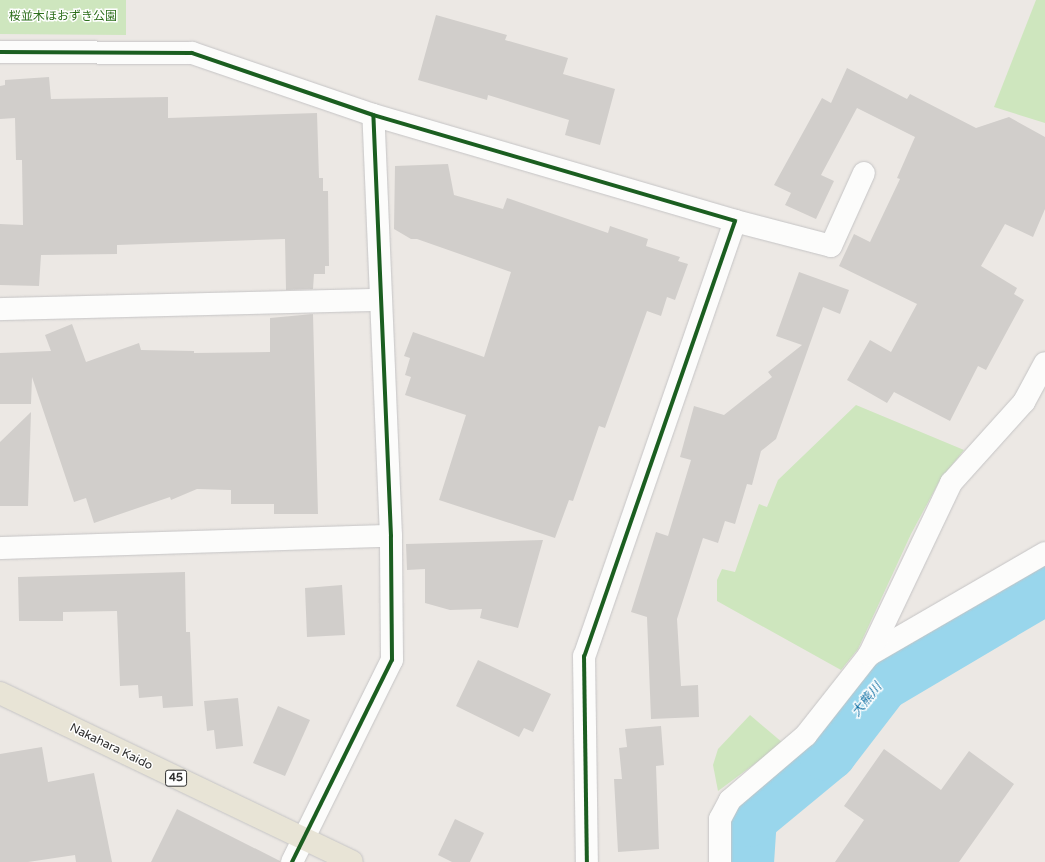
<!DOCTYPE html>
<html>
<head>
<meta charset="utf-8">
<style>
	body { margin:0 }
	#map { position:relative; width:1045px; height:862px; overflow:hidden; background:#ece8e4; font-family:"Varela Round","Noto Sans JP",sans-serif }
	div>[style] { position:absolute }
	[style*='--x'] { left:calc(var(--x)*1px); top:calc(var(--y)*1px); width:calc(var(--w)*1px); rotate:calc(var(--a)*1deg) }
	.green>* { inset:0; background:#cee6be }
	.river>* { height:59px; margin:-29.5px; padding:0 29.5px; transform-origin:29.5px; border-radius:29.5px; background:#99d6ec }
	.building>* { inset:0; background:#d1cecb }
	.roads { filter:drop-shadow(0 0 1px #c5c4c5) drop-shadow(0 0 1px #c5c4c5) }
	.street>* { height:22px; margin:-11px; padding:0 11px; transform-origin:11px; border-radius:11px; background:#fcfcfb }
	.primary>* { height:22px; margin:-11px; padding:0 11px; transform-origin:11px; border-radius:11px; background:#e8e4d6 }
	.cycleway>* { height:4px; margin:-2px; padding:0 2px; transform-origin:2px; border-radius:2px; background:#1b5e20 }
	span { translate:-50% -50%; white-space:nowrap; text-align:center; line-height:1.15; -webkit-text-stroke:3px #fff; paint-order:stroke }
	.shield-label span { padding:1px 3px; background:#fff; border:1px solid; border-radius:3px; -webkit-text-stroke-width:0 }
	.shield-label { font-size:11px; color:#2e2e2e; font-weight:700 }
	.park-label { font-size:12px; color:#2c6e1b }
	.street-label { font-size:12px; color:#2e2e2e }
	.water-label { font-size:13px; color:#0d6fa3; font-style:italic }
</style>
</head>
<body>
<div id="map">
	<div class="green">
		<i style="clip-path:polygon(0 0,126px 0,126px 35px,0 34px)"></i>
		<i style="clip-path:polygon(1036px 0,1045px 0,1045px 123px,994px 107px)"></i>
		<i style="clip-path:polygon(856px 405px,964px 450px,940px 480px,911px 534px,858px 649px,841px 670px,717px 601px,717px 580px,722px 569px,735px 572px,759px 504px,767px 507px,778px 480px)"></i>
		<i style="clip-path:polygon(750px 715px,783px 743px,718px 791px,713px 765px,718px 749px)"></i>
	</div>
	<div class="river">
		<i style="--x:744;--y:862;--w:45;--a:-86.2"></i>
		<i style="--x:747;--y:817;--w:104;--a:-39.5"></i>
		<i style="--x:827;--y:751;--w:87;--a:-52.5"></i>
		<i style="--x:880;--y:682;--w:192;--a:-30.7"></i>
	</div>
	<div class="building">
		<i style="clip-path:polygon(436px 15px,507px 35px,505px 40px,568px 58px,563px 74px,615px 89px,600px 145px,565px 135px,569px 120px,488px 95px,487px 100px,418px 80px)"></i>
		<i style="clip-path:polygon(847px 68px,907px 99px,910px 94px,976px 128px,1009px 117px,1045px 137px,1045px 209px,1033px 237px,1005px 224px,981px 266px,1017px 288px,1014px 294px,1024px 300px,986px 370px,978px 366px,950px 421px,894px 392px,887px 403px,847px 380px,870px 340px,891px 352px,917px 304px,839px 266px,854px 234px,870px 242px,900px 179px,897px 178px,915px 137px,857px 108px,821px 175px,834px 181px,816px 219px,785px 205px,791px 193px,774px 185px,822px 98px,831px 103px)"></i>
		<i style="clip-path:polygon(49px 77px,51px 99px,168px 97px,168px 118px,317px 113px,319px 178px,323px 178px,323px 191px,328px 191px,329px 266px,325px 266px,325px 274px,314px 274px,313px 289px,286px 290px,285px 239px,117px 245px,117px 254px,41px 255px,39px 286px,0 285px,0 224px,23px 225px,22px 160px,16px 160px,15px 118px,0 119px,0 86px,5px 85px,5px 80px)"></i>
		<i style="clip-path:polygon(448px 164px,454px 195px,503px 209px,507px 198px,608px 233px,610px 226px,648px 239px,646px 246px,680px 257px,678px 261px,688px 264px,675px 300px,667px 297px,661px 316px,647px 311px,605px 428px,599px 426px,573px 501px,569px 500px,555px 538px,439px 500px,466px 415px,405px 395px,411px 377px,405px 375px,410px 358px,404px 356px,413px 332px,484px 357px,511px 272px,417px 239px,411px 239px,394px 229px,395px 166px)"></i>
		<i style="clip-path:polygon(799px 272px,849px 290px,840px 314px,823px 307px,776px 439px,761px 451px,752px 485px,747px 484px,735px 524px,725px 521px,718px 543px,703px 538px,677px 619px,681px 686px,698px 685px,699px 717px,651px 719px,647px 617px,631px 612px,656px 532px,668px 536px,691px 460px,680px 457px,694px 406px,724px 415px,772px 377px,768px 372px,802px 345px,776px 336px)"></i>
		<i style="clip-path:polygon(313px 314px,318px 514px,274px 514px,274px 504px,231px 504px,231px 490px,197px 489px,171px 500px,170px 497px,94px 523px,86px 498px,74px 502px,32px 377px,31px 404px,0 404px,0 353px,51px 351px,45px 335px,72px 324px,86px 362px,139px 343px,141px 350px,194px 351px,194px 353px,270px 352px,270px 318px)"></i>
		<i style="clip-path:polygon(31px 412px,28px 506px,0 506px,0 442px)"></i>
		<i style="clip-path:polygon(543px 540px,518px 628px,480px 618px,482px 609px,450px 610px,425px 603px,425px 569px,407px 570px,406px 544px)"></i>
		<i style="clip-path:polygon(185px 572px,186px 632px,190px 632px,193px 706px,163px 708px,162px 696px,139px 698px,138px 685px,120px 686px,117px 611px,63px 612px,63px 621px,19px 621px,18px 577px)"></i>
		<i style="clip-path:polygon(342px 585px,345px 635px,307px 637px,305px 588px)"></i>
		<i style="clip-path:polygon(478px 660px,551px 694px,533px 732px,524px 728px,519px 737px,456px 706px)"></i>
		<i style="clip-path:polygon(238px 698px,243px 746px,216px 749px,214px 730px,207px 731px,204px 701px)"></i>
		<i style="clip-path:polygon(278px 706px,310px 720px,285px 776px,253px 763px)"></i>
		<i style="clip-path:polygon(661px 726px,664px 765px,656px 766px,659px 849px,618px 852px,614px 779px,622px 779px,619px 748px,627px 747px,625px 729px)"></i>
		<i style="clip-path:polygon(42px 747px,48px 782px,94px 773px,112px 862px,76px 862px,75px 855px,28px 862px,0 862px,0 754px)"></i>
		<i style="clip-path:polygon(884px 749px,941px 790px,969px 751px,1014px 784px,959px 862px,835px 862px,864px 820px,844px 806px)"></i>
		<i style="clip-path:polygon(177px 809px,280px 861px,280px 862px,151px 862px)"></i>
		<i style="clip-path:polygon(455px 819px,484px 833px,470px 862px,452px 862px,438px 855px)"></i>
	</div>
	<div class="roads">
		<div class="street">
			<i style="--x:0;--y:52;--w:192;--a:0.3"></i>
			<i style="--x:192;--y:53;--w:191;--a:18.9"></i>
			<i style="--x:373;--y:115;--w:377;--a:16.3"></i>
			<i style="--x:735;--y:221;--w:460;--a:109.1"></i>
			<i style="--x:584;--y:656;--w:206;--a:89.2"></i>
			<i style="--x:735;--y:221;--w:99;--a:14.6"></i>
			<i style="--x:831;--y:246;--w:80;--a:-65.7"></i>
			<i style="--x:0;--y:309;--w:381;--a:-1.4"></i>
			<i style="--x:0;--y:548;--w:391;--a:-1.8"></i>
			<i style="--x:869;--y:655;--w:203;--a:-30.1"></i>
			<i style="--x:292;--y:862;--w:225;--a:-63.7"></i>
			<i style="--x:392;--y:660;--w:124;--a:-90.5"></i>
			<i style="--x:391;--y:536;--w:421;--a:-92.4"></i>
			<i style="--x:720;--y:862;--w:43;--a:-90"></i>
			<i style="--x:720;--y:819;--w:21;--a:-62"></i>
			<i style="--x:730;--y:800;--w:100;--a:-40.5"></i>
			<i style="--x:806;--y:735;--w:102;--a:-51.8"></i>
			<i style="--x:869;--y:655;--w:191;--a:-64.5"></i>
			<i style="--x:951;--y:483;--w:109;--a:-48"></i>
			<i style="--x:1024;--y:402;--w:44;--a:-61.7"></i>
		</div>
		<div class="primary">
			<i style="--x:0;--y:693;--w:390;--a:25.6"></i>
		</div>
	</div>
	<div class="cycleway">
		<i style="--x:0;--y:52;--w:192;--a:0.3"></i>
		<i style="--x:192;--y:53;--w:191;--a:18.9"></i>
		<i style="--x:373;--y:115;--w:377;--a:16.3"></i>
		<i style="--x:735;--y:221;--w:460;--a:109.1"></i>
		<i style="--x:584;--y:656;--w:206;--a:89.2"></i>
		<i style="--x:292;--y:862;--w:225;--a:-63.7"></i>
		<i style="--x:392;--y:660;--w:124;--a:-90.5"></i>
		<i style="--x:391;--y:536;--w:421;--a:-92.4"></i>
	</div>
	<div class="shield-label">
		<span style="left:176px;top:778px">45</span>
	</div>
	<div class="park-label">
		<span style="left:63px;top:17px">桜並木ほおずき公園</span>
	</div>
	<div class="street-label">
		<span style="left:111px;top:747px;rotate:26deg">Nakahara Kaido</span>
	</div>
	<div class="water-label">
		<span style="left:867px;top:700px;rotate:-51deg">大熊川</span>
	</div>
</div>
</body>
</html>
